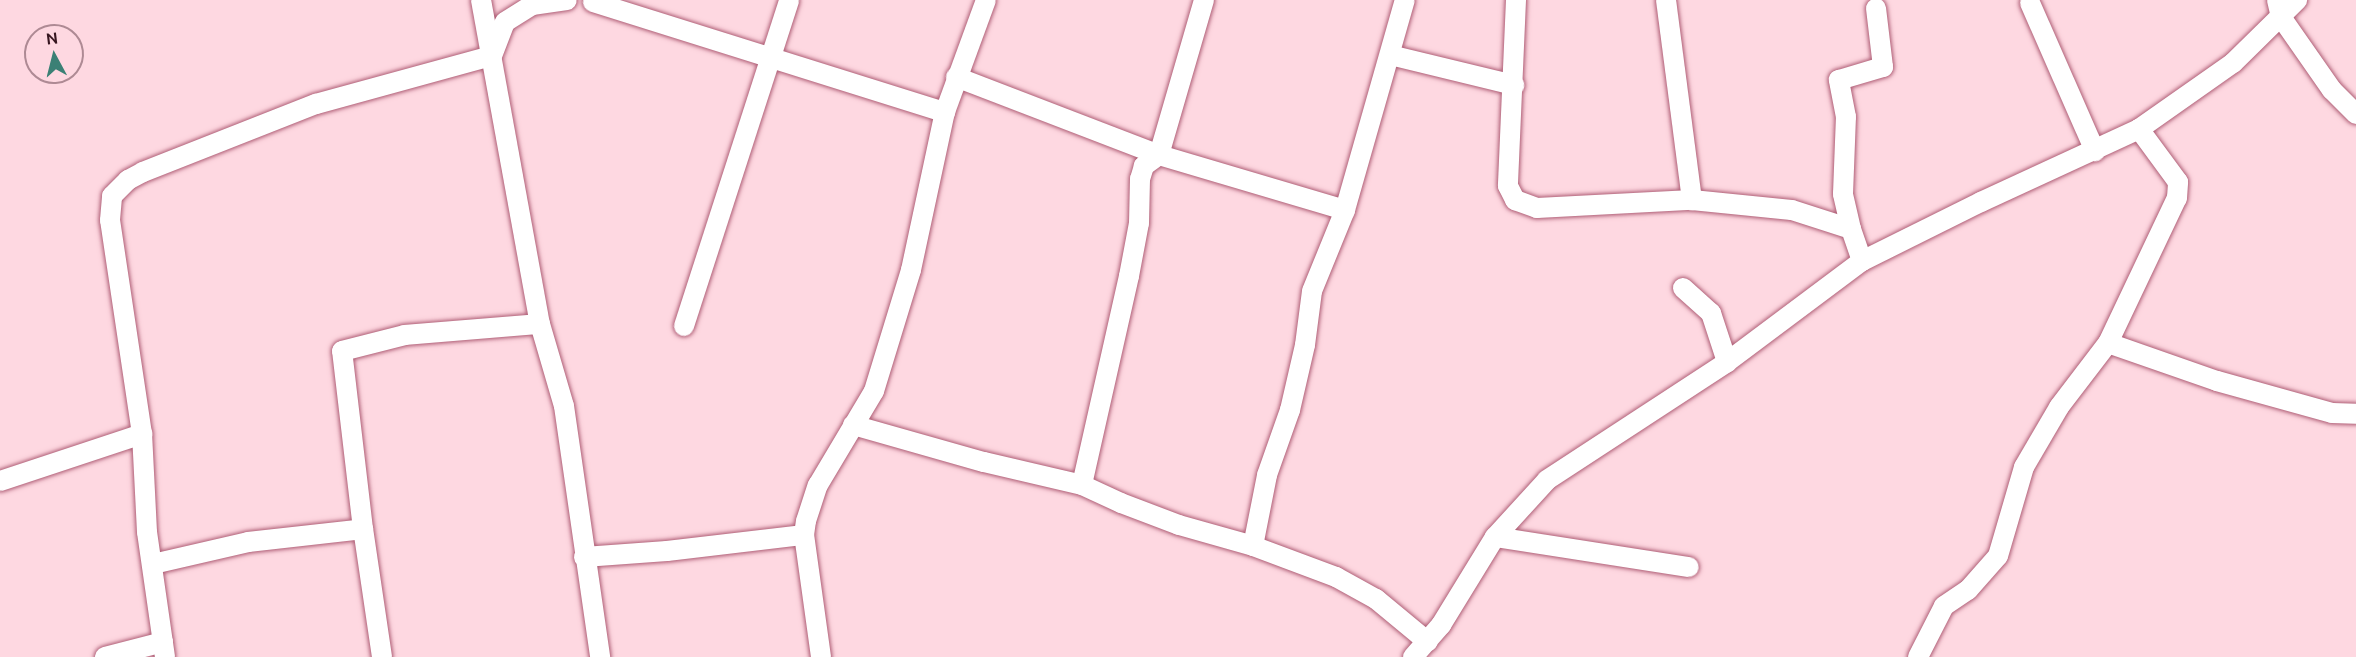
<!DOCTYPE html>
<html>
<head>
<meta charset="utf-8">
<style>
	body { margin:0 }
	#map { position:relative; width:2356px; height:657px; overflow:hidden; background:#fed8e1; font-family:Ubuntu,sans-serif }
	div>[style] { position:absolute }
	[style*='--x'] { left:calc(var(--x)*1px); top:calc(var(--y)*1px); width:calc(var(--w)*1px); rotate:calc(var(--a)*1deg) }
	.roads { filter:drop-shadow(0 0 2px #af5e76) drop-shadow(0 0 2px #af5e76) }
	.street>* { height:20px; margin:-10px; padding:0 10px; transform-origin:10px; border-radius:10px; background:#fff }
	span { translate:-50% -50%; white-space:nowrap; text-align:center; line-height:1.15; -webkit-text-stroke:6px #fed8e1; paint-order:stroke }
	.north { position:absolute; left:24px; top:24px; width:60px; height:60px; box-sizing:border-box; background:#fed8e1; border:2px solid #ae8a94; border-radius:50%; rotate:353deg; font-size:16px; font-weight:700; line-height:24px; text-align:center; color:#371620 }
	.north::after { content:''; display:block; margin:auto; width:21px; height:27px; background:#3b8075; clip-path:polygon(50% 0,100% 100%,50% 72%,0 100%) }
</style>
</head>
<body>
<div id="map">
	<div class="roads">
		<div class="street">
			<i style="--x:481;--y:0;--w:329;--a:79.7"></i>
			<i style="--x:540;--y:324;--w:85;--a:73.7"></i>
			<i style="--x:564;--y:406;--w:254;--a:81.8"></i>
			<i style="--x:1204;--y:0;--w:161;--a:106.2"></i>
			<i style="--x:1159;--y:155;--w:19;--a:144"></i>
			<i style="--x:1144;--y:166;--w:14;--a:107"></i>
			<i style="--x:1140;--y:179;--w:44;--a:91.3"></i>
			<i style="--x:1139;--y:223;--w:54;--a:100.7"></i>
			<i style="--x:1129;--y:276;--w:214;--a:102.7"></i>
			<i style="--x:1082;--y:485;--w:43;--a:24.8"></i>
			<i style="--x:1121;--y:503;--w:62;--a:20.8"></i>
			<i style="--x:1179;--y:525;--w:77;--a:15.8"></i>
			<i style="--x:1253;--y:546;--w:89;--a:20.5"></i>
			<i style="--x:1336;--y:577;--w:46;--a:28.8"></i>
			<i style="--x:1376;--y:599;--w:67;--a:39.6"></i>
			<i style="--x:1516;--y:0;--w:186;--a:92.5"></i>
			<i style="--x:1508;--y:186;--w:16;--a:63"></i>
			<i style="--x:1515;--y:200;--w:23;--a:20"></i>
			<i style="--x:1537;--y:208;--w:155;--a:-3"></i>
			<i style="--x:1692;--y:200;--w:100;--a:5.7"></i>
			<i style="--x:1792;--y:210;--w:62;--a:17.9"></i>
			<i style="--x:1666;--y:0;--w:202;--a:82.6"></i>
			<i style="--x:2277;--y:0;--w:17;--a:77"></i>
			<i style="--x:2281;--y:17;--w:89;--a:55.1"></i>
			<i style="--x:2332;--y:90;--w:34;--a:45"></i>
			<i style="--x:593;--y:2;--w:369;--a:17.4"></i>
			<i style="--x:2030;--y:3;--w:162;--a:66.3"></i>
			<i style="--x:1390;--y:55;--w:128;--a:13.6"></i>
			<i style="--x:956;--y:77;--w:217;--a:21"></i>
			<i style="--x:1159;--y:155;--w:194;--a:16.5"></i>
			<i style="--x:1862;--y:261;--w:34;--a:-109"></i>
			<i style="--x:1851;--y:229;--w:36;--a:-103"></i>
			<i style="--x:1843;--y:194;--w:77;--a:-87.8"></i>
			<i style="--x:1846;--y:117;--w:38;--a:-101"></i>
			<i style="--x:1839;--y:80;--w:46;--a:-16.5"></i>
			<i style="--x:1883;--y:67;--w:59;--a:-96.8"></i>
			<i style="--x:1683;--y:288;--w:38;--a:42"></i>
			<i style="--x:1711;--y:313;--w:52;--a:71.9"></i>
			<i style="--x:684;--y:326;--w:342;--a:-72.1"></i>
			<i style="--x:2108;--y:343;--w:115;--a:19.2"></i>
			<i style="--x:2217;--y:381;--w:119;--a:15.5"></i>
			<i style="--x:2332;--y:413;--w:24;--a:2"></i>
			<i style="--x:853;--y:425;--w:136;--a:15.8"></i>
			<i style="--x:984;--y:462;--w:101;--a:13.2"></i>
			<i style="--x:0;--y:481;--w:150;--a:-18.3"></i>
			<i style="--x:1495;--y:537;--w:196;--a:8.8"></i>
			<i style="--x:1253;--y:546;--w:72;--a:-78.8"></i>
			<i style="--x:1267;--y:475;--w:69;--a:-70.5"></i>
			<i style="--x:1290;--y:410;--w:67;--a:-77"></i>
			<i style="--x:1305;--y:345;--w:54;--a:-82.6"></i>
			<i style="--x:1312;--y:291;--w:87;--a:-67.8"></i>
			<i style="--x:1345;--y:210;--w:218;--a:-74.1"></i>
			<i style="--x:584;--y:557;--w:83;--a:-4.1"></i>
			<i style="--x:667;--y:551;--w:138;--a:-6.7"></i>
			<i style="--x:153;--y:564;--w:98;--a:-13"></i>
			<i style="--x:248;--y:542;--w:116;--a:-6.4"></i>
			<i style="--x:105;--y:657;--w:60;--a:-14.5"></i>
			<i style="--x:165;--y:657;--w:126;--a:-98.2"></i>
			<i style="--x:147;--y:532;--w:98;--a:-92.9"></i>
			<i style="--x:142;--y:434;--w:216;--a:-98.5"></i>
			<i style="--x:110;--y:220;--w:24;--a:-85"></i>
			<i style="--x:112;--y:196;--w:23;--a:-45"></i>
			<i style="--x:128;--y:180;--w:17;--a:-28"></i>
			<i style="--x:143;--y:172;--w:186;--a:-21.5"></i>
			<i style="--x:316;--y:104;--w:182;--a:-15.3"></i>
			<i style="--x:492;--y:56;--w:36;--a:-69"></i>
			<i style="--x:505;--y:22;--w:32;--a:-32"></i>
			<i style="--x:532;--y:5;--w:35;--a:-8"></i>
			<i style="--x:382;--y:657;--w:129;--a:-98.4"></i>
			<i style="--x:363;--y:529;--w:179;--a:-96.7"></i>
			<i style="--x:342;--y:351;--w:65;--a:-14.3"></i>
			<i style="--x:405;--y:335;--w:135;--a:-4.7"></i>
			<i style="--x:821;--y:657;--w:123;--a:-97.9"></i>
			<i style="--x:804;--y:535;--w:14;--a:-82"></i>
			<i style="--x:806;--y:521;--w:38;--a:-72"></i>
			<i style="--x:818;--y:485;--w:109;--a:-59.2"></i>
			<i style="--x:874;--y:391;--w:127;--a:-73"></i>
			<i style="--x:911;--y:270;--w:162;--a:-77.9"></i>
			<i style="--x:945;--y:112;--w:119;--a:-69.9"></i>
			<i style="--x:1413;--y:657;--w:43;--a:-48.8"></i>
			<i style="--x:1441;--y:625;--w:103;--a:-58.5"></i>
			<i style="--x:1495;--y:537;--w:77;--a:-47.6"></i>
			<i style="--x:1547;--y:480;--w:215;--a:-33.2"></i>
			<i style="--x:1727;--y:362;--w:169;--a:-36.8"></i>
			<i style="--x:1862;--y:261;--w:133;--a:-26.4"></i>
			<i style="--x:1981;--y:202;--w:174;--a:-24.8"></i>
			<i style="--x:2139;--y:129;--w:115;--a:-35.1"></i>
			<i style="--x:2233;--y:63;--w:90;--a:-44.5"></i>
			<i style="--x:1918;--y:657;--w:57;--a:-63"></i>
			<i style="--x:1944;--y:606;--w:29;--a:-34"></i>
			<i style="--x:1968;--y:590;--w:45;--a:-48.6"></i>
			<i style="--x:1998;--y:556;--w:93;--a:-73.7"></i>
			<i style="--x:2024;--y:467;--w:69;--a:-59.7"></i>
			<i style="--x:2059;--y:407;--w:81;--a:-52.6"></i>
			<i style="--x:2108;--y:343;--w:161;--a:-64.6"></i>
			<i style="--x:2177;--y:198;--w:16;--a:-86"></i>
			<i style="--x:2178;--y:182;--w:66;--a:-126.3"></i>
		</div>
	</div>
	<div class="north">N</div>
</div>
</body>
</html>
